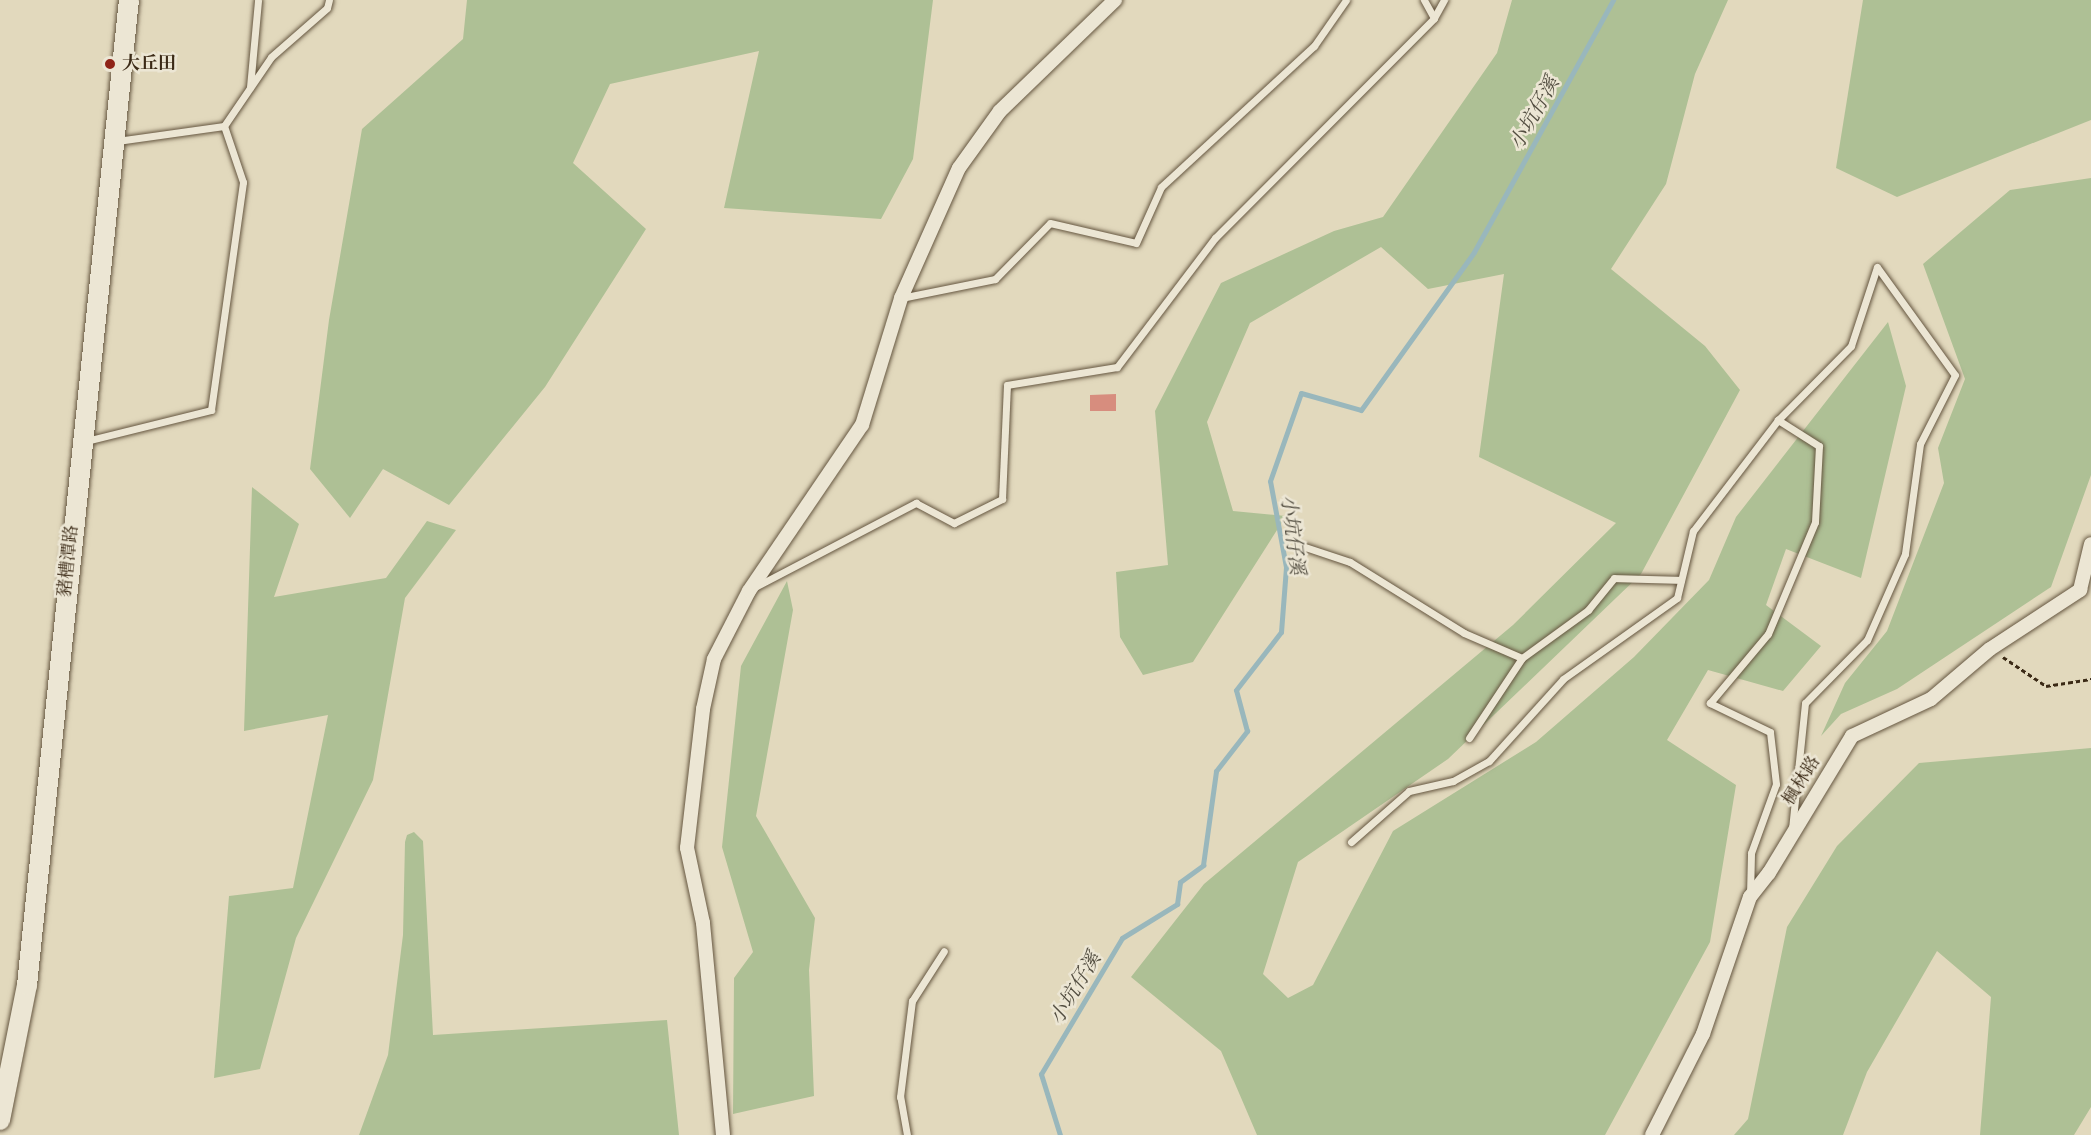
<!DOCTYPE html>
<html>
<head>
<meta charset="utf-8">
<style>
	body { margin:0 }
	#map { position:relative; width:2091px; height:1135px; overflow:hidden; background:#e2d9bd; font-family:"IM FELL French Canon","Noto Serif TC",serif }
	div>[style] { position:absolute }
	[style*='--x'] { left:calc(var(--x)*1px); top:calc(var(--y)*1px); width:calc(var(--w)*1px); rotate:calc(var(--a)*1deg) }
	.green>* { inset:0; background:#aec095 }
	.stream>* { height:5px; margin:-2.5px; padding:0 2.5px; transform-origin:2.5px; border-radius:2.5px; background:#99b7bc }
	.building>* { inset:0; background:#d78d7e }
	.path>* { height:3px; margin-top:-1.5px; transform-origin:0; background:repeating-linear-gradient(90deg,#3b2a16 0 4.5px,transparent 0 7.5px) }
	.roads { filter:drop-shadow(0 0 2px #655640) drop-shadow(0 0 2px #655640) }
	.lane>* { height:7px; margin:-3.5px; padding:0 3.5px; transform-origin:3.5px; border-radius:3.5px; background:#ece6d4 }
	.street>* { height:14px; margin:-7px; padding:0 7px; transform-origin:7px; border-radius:7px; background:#ece6d4 }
	.secondary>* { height:20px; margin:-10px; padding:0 10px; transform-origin:10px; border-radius:10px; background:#ece6d4 }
	.dots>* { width:16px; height:16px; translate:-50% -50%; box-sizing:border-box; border:3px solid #ece6d4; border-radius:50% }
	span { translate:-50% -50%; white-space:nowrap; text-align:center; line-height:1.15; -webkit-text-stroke:5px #ece6d4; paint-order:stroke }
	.poi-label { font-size:18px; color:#3b2a16; font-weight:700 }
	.left { translate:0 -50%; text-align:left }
	.street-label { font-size:18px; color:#3b2a16 }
	.water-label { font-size:20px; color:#524d40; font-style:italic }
</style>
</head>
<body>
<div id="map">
	<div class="green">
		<i style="clip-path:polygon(467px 0,933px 0,913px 159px,881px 219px,724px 208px,759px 51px,610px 84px,573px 163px,646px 229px,545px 387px,449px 505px,383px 469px,350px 518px,310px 469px,329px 320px,362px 129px,463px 39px)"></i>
		<i style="clip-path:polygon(1512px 0,1728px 0,1695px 74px,1666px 184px,1611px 269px,1705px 346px,1740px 390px,1641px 574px,1448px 759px,1298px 862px,1263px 974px,1288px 998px,1313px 985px,1393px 831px,1536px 742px,1634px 657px,1709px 580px,1736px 517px,1888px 322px,1906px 386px,1861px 578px,1786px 549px,1766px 605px,1821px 646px,1783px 691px,1708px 670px,1667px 740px,1736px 785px,1710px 942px,1605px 1135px,1257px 1135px,1221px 1051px,1131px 977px,1204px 884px,1513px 625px,1616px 523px,1479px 457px,1504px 274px,1428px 289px,1381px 247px,1250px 323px,1207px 422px,1233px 511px,1286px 516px,1193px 662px,1143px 675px,1120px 637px,1116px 572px,1168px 565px,1155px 411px,1221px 283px,1334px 231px,1383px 217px,1497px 53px)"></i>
		<i style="clip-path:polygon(1863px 0,2091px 0,2091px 120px,1897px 197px,1836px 168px)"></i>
		<i style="clip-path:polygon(2091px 178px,2091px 475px,2051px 587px,1897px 689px,1841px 714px,1821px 736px,1845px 683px,1887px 631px,1944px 483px,1938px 448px,1965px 379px,1923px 264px,2010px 190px)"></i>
		<i style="clip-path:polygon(252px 487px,299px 524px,274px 597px,386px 578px,427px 521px,456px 530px,405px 598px,373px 780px,296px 938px,260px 1069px,214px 1078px,229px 896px,293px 888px,328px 715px,244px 731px)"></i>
		<i style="clip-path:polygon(787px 581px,793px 610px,756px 816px,815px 918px,809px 970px,814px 1096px,733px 1114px,734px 978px,753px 952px,722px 847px,741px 666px)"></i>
		<i style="clip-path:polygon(2091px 748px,2091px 1107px,2074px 1135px,1980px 1135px,1991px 997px,1937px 951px,1867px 1072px,1843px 1135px,1734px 1135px,1748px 1119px,1787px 927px,1837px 846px,1919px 763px)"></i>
		<i style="clip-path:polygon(414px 832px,423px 841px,433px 1035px,667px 1020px,679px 1135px,359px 1135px,388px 1055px,403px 935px,405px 842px,407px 835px)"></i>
	</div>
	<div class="stream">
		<i style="--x:1060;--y:1135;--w:64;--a:-107.3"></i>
		<i style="--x:1041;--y:1074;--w:158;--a:-59.2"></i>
		<i style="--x:1122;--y:938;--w:65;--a:-31.7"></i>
		<i style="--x:1177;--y:904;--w:22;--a:-82"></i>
		<i style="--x:1180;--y:882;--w:29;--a:-36"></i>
		<i style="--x:1203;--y:865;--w:95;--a:-82.1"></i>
		<i style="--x:1216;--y:771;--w:51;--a:-52.2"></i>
		<i style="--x:1247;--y:731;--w:42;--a:-105"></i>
		<i style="--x:1236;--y:690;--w:73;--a:-52.2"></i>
		<i style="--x:1281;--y:632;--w:65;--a:-85.6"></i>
		<i style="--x:1286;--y:567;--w:87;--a:-100.5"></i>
		<i style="--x:1270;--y:481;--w:93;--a:-70.6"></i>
		<i style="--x:1301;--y:393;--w:62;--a:15.8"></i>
		<i style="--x:1361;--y:410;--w:194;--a:-54.4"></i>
		<i style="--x:1474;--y:252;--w:288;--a:-61.1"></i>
	</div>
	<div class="building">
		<i style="clip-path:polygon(1116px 394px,1116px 411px,1090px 411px,1090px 395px)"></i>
	</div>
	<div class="path">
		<i style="--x:2003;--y:657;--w:52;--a:34"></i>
		<i style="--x:2046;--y:686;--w:46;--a:-8.8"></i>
	</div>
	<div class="roads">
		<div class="lane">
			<i style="--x:1434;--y:18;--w:21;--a:-61"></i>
			<i style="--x:250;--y:87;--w:87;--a:-84.7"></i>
			<i style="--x:117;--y:141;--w:108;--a:-8"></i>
			<i style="--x:901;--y:298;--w:96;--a:-11.4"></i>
			<i style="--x:995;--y:279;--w:78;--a:-45.5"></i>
			<i style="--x:1050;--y:223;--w:88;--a:13.1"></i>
			<i style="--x:1136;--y:243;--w:61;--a:-65.9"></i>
			<i style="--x:1161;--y:187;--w:208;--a:-42.7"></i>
			<i style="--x:1314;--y:46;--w:56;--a:-55.2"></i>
			<i style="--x:86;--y:441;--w:129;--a:-13.9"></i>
			<i style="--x:211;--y:410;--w:230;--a:-82"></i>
			<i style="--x:243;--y:182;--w:59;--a:-108.7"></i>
			<i style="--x:224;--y:126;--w:83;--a:-55.7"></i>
			<i style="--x:271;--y:57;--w:74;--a:-41.2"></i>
			<i style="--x:327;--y:8;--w:8;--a:-76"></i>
			<i style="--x:1305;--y:547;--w:47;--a:18.4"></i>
			<i style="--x:1350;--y:562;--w:134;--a:31.9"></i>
			<i style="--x:1464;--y:633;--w:63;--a:23.3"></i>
			<i style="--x:755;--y:587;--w:182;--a:-27.6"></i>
			<i style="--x:916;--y:503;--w:43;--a:27.8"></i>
			<i style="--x:954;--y:523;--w:54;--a:-26.6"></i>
			<i style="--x:1002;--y:499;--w:114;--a:-87.5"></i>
			<i style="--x:1007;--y:385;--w:111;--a:-9.3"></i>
			<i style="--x:1117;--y:367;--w:162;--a:-52.8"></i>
			<i style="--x:1215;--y:238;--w:310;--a:-45.1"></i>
			<i style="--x:1434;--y:18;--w:21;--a:-119"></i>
			<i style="--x:1469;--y:738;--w:96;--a:-56.5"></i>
			<i style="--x:1522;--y:658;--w:82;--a:-36"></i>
			<i style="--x:1588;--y:610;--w:41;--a:-50.9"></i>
			<i style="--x:1614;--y:578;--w:67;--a:1.7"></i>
			<i style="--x:1351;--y:842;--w:77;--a:-41.3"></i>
			<i style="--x:1409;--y:791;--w:45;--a:-12.8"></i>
			<i style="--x:1453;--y:781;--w:41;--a:-29.1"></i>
			<i style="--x:1489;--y:761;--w:110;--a:-47.9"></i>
			<i style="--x:1563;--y:679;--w:140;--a:-35.4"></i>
			<i style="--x:1677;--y:598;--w:69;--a:-76.6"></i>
			<i style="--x:1693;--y:531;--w:140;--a:-52.6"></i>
			<i style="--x:1778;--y:420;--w:104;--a:-45.4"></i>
			<i style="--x:1851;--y:346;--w:83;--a:-71.8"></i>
			<i style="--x:1877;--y:267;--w:133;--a:54.2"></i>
			<i style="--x:1955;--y:375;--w:77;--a:116.9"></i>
			<i style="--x:1920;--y:444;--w:111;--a:97.8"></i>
			<i style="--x:1905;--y:554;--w:94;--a:113.8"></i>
			<i style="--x:1867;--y:640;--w:88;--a:134.5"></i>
			<i style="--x:1805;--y:703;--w:126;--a:95.9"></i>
			<i style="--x:1750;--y:895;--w:42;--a:-88.6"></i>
			<i style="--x:1751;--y:853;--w:73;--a:-70.1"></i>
			<i style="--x:1776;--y:784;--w:52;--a:-96.6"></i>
			<i style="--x:1770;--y:732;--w:67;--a:-154.2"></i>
			<i style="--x:1710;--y:703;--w:90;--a:-50"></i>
			<i style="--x:1768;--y:634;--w:121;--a:-67.2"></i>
			<i style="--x:1815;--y:522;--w:76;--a:-87"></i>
			<i style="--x:1819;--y:446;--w:49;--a:-147.6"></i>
			<i style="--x:907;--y:1135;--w:39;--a:-100"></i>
			<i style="--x:900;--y:1097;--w:97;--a:-82.9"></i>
			<i style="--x:912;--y:1001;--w:59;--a:-57.4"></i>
		</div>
		<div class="street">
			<i style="--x:723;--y:1135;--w:213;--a:-95.4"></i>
			<i style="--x:703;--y:923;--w:77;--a:-102"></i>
			<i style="--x:687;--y:848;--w:140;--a:-83.4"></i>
			<i style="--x:703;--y:709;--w:51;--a:-77.6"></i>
			<i style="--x:714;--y:659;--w:76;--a:-62.8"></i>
			<i style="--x:749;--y:591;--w:201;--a:-55.8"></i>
			<i style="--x:862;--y:425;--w:133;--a:-72.9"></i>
			<i style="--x:901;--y:298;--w:142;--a:-66"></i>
			<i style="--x:959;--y:168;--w:70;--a:-54.3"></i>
			<i style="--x:1000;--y:111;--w:160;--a:-44"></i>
			<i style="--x:1652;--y:1135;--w:113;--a:-63.2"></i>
			<i style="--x:1703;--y:1034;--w:145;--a:-71.1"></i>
			<i style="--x:1750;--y:897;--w:31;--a:-52"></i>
			<i style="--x:1769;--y:873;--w:160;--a:-58.8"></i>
			<i style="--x:1852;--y:736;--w:87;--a:-25.1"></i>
			<i style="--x:1931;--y:699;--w:77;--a:-40.3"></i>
			<i style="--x:1990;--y:649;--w:108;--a:-33.2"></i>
			<i style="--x:2080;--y:590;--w:47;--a:-76.6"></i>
		</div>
		<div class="secondary">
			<i style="--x:0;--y:1120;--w:138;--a:-78.7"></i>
			<i style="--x:27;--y:985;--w:990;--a:-84.09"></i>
		</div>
	</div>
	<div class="dots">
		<i style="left:110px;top:64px;background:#8f2418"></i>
	</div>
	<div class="poi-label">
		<span class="left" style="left:122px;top:64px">大丘田</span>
	</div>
	<div class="street-label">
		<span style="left:69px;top:561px;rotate:-84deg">豬槽潭路</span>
		<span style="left:1802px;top:781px;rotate:-58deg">楓林路</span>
	</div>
	<div class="water-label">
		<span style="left:1534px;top:113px;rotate:-61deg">小坑仔溪</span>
		<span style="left:1293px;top:535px;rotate:83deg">小坑仔溪</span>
		<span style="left:1075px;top:988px;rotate:-59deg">小坑仔溪</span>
	</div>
</div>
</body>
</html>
